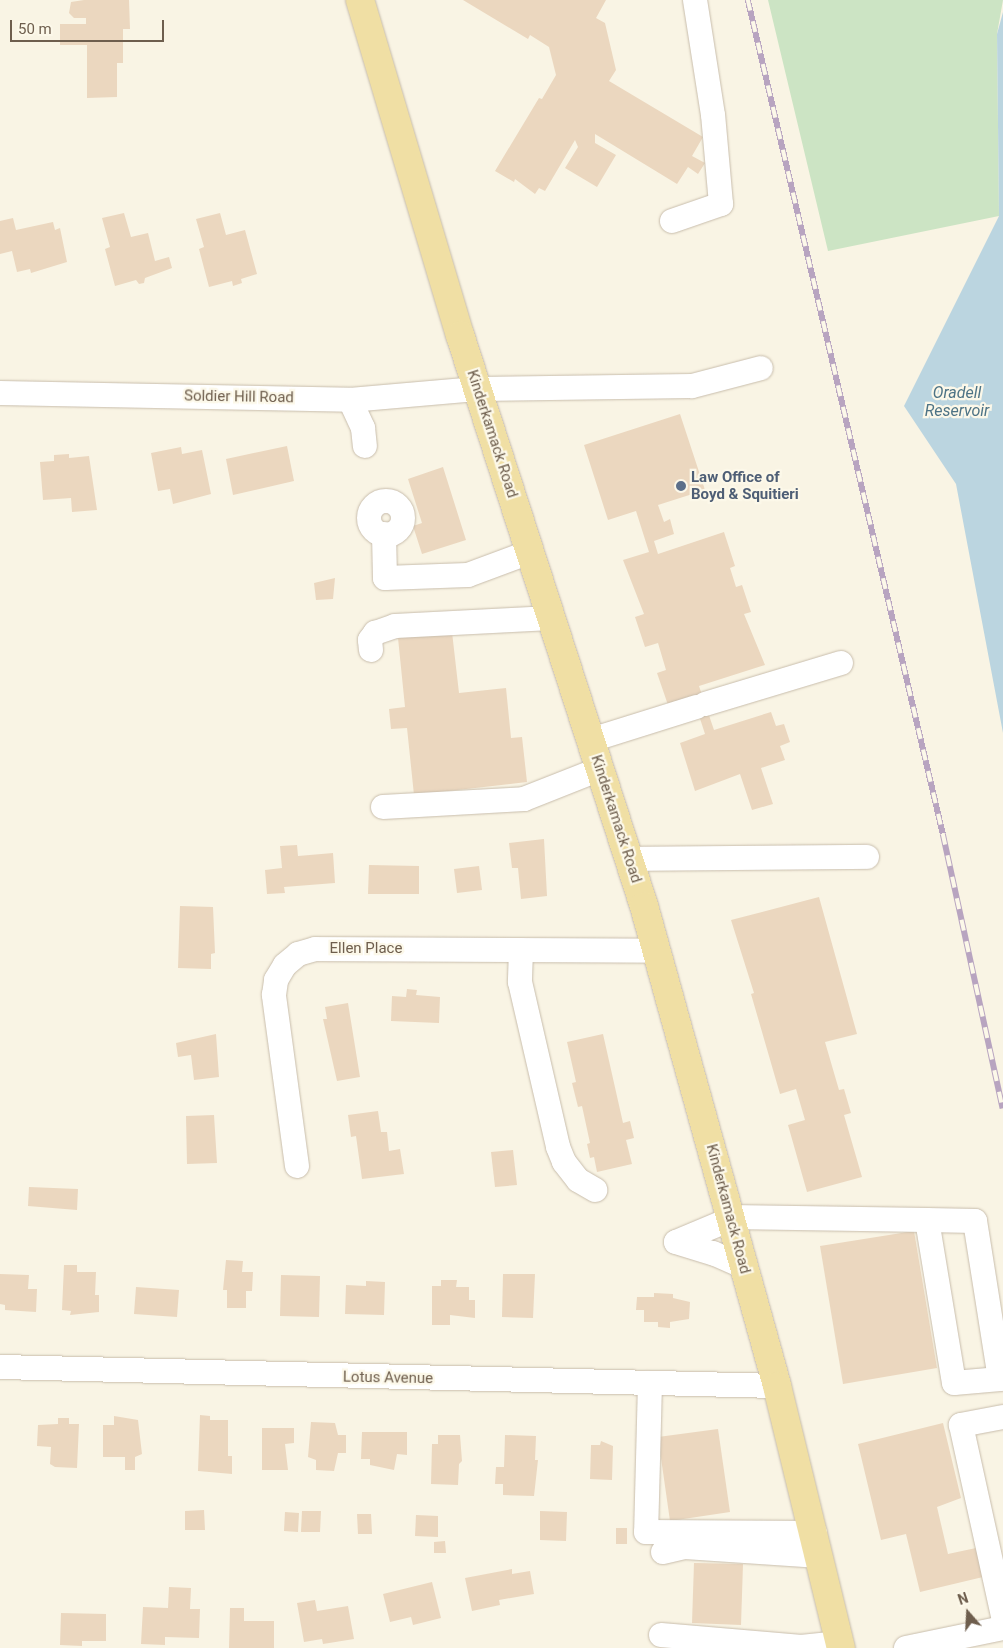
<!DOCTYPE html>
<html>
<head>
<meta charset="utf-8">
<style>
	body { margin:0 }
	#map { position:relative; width:1003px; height:1648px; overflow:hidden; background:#f9f4e4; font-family:Roboto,sans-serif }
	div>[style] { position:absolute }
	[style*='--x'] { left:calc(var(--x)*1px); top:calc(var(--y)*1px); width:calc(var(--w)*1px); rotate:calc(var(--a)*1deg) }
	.green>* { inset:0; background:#cce4c4 }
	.water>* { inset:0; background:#bbd5e0 }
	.building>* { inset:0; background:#ebd7bf }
	.roads { filter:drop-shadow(0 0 1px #c8bdac) drop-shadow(0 0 1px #c8bdac) }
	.minor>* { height:24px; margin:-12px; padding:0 12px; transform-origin:12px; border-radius:12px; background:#fff }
	.minor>.ring { margin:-12px; padding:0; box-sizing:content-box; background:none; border:24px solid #fff; border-radius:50% }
	.major>* { height:28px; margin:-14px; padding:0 14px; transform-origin:14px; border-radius:14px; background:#f0dfa4 }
	.rail>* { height:5.5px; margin-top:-2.75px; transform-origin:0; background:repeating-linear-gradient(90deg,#fcf8e9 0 11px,#b8a4c0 0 22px); box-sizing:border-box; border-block:1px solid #b8a4c0 }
	.dots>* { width:14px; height:14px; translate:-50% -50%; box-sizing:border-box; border:2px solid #fcf8e9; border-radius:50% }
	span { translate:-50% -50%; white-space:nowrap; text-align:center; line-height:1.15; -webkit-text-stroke:4.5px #fcf8e9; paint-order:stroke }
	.street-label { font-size:15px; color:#6e5e4d }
	.service-label { font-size:15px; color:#4e5e75; font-weight:700 }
	.left { translate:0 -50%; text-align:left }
	.water-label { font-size:16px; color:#4d7385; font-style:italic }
	.north { position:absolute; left:943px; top:1588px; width:50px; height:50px; -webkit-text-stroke:4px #fcf8e9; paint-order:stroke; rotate:341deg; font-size:14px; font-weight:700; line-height:20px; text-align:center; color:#6e5e4d }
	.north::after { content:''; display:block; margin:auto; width:18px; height:22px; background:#6e5e4d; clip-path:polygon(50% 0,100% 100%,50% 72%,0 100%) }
	.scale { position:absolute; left:10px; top:20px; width:154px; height:22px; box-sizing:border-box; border:2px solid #6e5e4d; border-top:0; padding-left:6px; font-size:15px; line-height:18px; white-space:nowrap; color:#6e5e4d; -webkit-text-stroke:4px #fcf8e9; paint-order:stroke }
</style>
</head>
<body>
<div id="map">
	<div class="green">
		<i style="clip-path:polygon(768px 0,1003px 0,997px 34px,999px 216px,828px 251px)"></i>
	</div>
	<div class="water">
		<i style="clip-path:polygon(1003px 12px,1003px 733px,956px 484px,904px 406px,999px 216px,997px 34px)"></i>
	</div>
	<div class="building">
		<i style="clip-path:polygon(84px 0,129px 0,130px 29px,123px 29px,123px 63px,117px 63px,117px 97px,87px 98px,87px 45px,60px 45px,60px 24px,86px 24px,86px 18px,74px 18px,69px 13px,71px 2px)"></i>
		<i style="clip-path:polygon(463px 0,606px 0,596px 18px,605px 23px,616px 70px,609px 81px,703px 137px,692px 156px,705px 163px,698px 174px,688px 167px,677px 184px,595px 134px,595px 143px,616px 155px,597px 187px,565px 168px,578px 147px,575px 140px,545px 191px,539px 188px,535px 194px,515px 179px,514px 182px,495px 171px,539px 98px,542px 99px,556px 75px,549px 47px,530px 35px,528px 39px)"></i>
		<i style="clip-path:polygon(124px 213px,131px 237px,148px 233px,155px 261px,169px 257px,172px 268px,145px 278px,144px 283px,139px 284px,136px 280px,115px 286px,105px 249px,110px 247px,102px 218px)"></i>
		<i style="clip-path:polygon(220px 213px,226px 235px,245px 230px,257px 274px,241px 279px,242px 283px,233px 286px,232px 281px,209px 287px,199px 249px,204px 247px,196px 219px)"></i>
		<i style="clip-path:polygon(13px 218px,16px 230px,53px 222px,55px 230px,60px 228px,67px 262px,31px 273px,30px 269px,17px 272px,12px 251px,0 254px,0 221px)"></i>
		<i style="clip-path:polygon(680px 414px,705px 490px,658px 505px,664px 522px,670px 519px,674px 534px,654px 541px,658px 554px,724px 532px,735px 566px,730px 568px,736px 587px,742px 585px,751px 612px,744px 614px,765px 665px,699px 686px,714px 730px,771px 712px,776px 726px,784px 724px,790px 742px,780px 746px,785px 760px,761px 768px,773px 804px,752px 810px,740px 774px,695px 791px,680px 743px,705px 734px,693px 697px,668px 705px,657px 673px,666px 670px,658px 643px,645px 647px,635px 617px,644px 614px,623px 560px,649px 552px,636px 511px,608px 520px,584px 445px)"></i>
		<i style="clip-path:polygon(287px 446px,294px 481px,233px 495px,226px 459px)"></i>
		<i style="clip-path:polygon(181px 447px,182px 454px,202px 450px,211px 494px,173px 504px,170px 489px,158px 491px,151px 453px)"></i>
		<i style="clip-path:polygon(69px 454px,69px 458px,89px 456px,97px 510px,72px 512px,71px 498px,43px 500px,40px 462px,54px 461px,54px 455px)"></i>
		<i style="clip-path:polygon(443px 467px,466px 540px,422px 554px,413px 526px,422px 523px,408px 479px)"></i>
		<i style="clip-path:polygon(335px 578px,333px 599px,316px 600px,314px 583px)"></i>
		<i style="clip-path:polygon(452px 632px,459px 693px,506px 688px,511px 738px,522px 737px,527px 782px,414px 795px,407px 728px,391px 729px,389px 709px,405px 707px,398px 638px)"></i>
		<i style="clip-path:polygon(544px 839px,547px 896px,521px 899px,518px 868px,512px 868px,509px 843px)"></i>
		<i style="clip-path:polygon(297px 845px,298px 856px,333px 853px,335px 883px,284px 887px,285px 893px,267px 894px,265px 870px,282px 868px,280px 846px)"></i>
		<i style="clip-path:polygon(369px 865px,419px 866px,419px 894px,368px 894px)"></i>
		<i style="clip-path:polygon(479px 866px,482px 890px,457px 893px,454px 869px)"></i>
		<i style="clip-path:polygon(819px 897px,857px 1034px,825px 1042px,839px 1090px,844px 1089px,851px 1113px,844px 1115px,862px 1177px,807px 1192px,788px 1125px,805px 1120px,796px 1089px,780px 1094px,751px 994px,754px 993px,731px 920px)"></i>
		<i style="clip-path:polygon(180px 906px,213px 907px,215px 953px,211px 954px,211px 969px,178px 968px)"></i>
		<i style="clip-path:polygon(407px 989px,417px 990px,416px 995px,440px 997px,439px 1023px,391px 1021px,392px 996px,406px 997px)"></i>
		<i style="clip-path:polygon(348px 1003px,360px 1077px,337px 1081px,323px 1019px,327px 1019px,325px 1007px)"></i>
		<i style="clip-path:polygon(216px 1034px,219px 1077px,194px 1080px,191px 1055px,178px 1057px,176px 1043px)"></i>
		<i style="clip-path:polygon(603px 1034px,623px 1123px,630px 1121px,634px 1138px,626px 1140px,632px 1164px,597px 1172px,594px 1157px,590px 1158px,587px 1144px,590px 1143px,582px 1106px,578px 1107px,572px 1083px,576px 1082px,567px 1042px)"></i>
		<i style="clip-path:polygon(378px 1111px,381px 1132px,387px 1132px,389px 1151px,400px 1149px,404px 1174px,362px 1179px,356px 1136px,351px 1137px,348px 1115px)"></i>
		<i style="clip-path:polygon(214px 1115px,217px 1163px,187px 1164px,186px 1116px)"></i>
		<i style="clip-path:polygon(513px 1150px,517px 1185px,495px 1187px,491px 1152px)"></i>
		<i style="clip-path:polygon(29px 1187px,78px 1189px,77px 1210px,28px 1206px)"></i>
		<i style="clip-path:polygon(914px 1231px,937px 1368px,843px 1384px,820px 1246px)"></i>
		<i style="clip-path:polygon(226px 1260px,243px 1261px,242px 1272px,253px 1272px,252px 1291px,246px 1291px,246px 1308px,227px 1308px,227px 1290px,223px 1290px)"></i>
		<i style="clip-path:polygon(64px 1265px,77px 1265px,77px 1272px,96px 1272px,95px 1295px,99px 1295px,99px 1312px,70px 1315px,71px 1311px,62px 1310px)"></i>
		<i style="clip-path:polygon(0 1274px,29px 1275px,28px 1289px,37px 1289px,36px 1312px,5px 1310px,5px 1305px,0 1304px)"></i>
		<i style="clip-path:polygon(503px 1274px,535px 1274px,533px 1318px,502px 1317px)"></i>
		<i style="clip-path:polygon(281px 1275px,320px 1276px,319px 1317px,280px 1316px)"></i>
		<i style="clip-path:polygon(441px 1280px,457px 1280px,456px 1287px,469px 1287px,469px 1300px,475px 1300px,475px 1318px,450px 1315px,450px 1325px,432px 1325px,432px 1286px,441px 1286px)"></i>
		<i style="clip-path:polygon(366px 1281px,385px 1282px,384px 1315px,345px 1314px,346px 1285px,366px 1286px)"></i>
		<i style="clip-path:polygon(136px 1287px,179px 1290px,177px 1317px,134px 1314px)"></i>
		<i style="clip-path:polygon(654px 1293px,673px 1294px,673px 1298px,690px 1302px,689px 1319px,670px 1322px,670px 1328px,658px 1327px,658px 1322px,644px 1322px,644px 1310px,636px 1310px,637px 1297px,654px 1297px)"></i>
		<i style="clip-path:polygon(200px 1415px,210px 1416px,210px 1420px,228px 1420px,228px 1456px,232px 1456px,232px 1474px,198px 1471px)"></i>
		<i style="clip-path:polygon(114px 1416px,138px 1420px,142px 1454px,135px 1457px,135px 1470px,125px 1470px,125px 1457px,103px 1457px,103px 1425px,114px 1425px)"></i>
		<i style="clip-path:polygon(58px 1418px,69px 1418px,69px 1424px,79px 1424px,77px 1468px,55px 1467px,50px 1464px,51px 1447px,37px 1446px,38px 1425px,58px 1424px)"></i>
		<i style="clip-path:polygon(311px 1422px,335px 1423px,338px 1435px,346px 1435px,346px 1453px,338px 1453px,334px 1471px,316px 1470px,316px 1460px,308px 1457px)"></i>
		<i style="clip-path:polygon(943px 1423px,961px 1498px,937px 1507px,948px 1554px,976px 1548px,983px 1577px,920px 1592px,906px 1534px,881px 1540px,858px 1444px)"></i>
		<i style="clip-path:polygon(262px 1428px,294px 1428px,294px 1443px,285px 1444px,288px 1470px,262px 1470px)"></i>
		<i style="clip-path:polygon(718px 1429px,730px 1512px,670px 1521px,658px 1437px)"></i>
		<i style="clip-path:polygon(362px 1432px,407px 1432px,407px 1455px,397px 1454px,394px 1470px,370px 1465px,370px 1459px,361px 1459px)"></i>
		<i style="clip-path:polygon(438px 1435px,460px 1435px,462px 1461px,459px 1464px,458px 1485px,431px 1484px,432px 1444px,438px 1444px)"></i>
		<i style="clip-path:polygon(505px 1435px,536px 1436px,535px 1460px,538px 1460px,534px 1496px,503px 1495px,503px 1484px,495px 1484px,496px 1467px,504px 1467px)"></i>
		<i style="clip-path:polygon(601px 1441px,613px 1446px,612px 1480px,590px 1479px,591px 1445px,600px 1445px)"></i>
		<i style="clip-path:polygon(204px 1510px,205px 1530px,185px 1530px,185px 1511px)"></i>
		<i style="clip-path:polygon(302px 1511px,321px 1511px,320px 1532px,301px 1532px)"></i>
		<i style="clip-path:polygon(540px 1511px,567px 1512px,566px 1541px,540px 1540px)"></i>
		<i style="clip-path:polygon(285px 1512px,299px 1513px,298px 1532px,284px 1531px)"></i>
		<i style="clip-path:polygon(357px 1514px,371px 1514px,372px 1534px,358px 1534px)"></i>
		<i style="clip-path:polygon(416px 1515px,438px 1516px,438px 1537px,415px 1536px)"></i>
		<i style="clip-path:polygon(616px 1528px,627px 1528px,627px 1544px,616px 1544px)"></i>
		<i style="clip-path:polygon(445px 1541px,446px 1553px,434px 1553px,434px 1542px)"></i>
		<i style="clip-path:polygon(694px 1563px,743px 1564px,741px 1625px,692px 1623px)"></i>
		<i style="clip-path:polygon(512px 1569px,512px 1574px,530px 1571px,534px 1594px,499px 1600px,500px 1605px,472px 1611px,465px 1578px)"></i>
		<i style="clip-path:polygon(432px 1582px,441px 1618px,413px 1625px,411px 1617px,390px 1622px,383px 1594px)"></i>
		<i style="clip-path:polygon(169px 1587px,191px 1588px,190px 1609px,200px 1609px,199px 1638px,165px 1637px,165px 1645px,141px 1644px,143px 1607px,168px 1608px)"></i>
		<i style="clip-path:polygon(315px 1600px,317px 1611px,348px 1606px,354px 1639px,323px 1644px,322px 1639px,304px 1642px,297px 1603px)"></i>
		<i style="clip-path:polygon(230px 1608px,244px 1608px,244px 1621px,274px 1621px,274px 1648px,229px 1648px)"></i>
		<i style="clip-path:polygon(61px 1613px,106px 1614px,106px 1641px,82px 1641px,82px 1646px,60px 1645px)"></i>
	</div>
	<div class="roads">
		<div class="minor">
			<i style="--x:672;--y:221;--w:52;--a:-19.1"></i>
			<i style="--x:721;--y:204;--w:89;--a:-95.1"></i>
			<i style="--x:713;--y:115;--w:116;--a:-98.9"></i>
			<i style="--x:0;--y:393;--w:350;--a:1.1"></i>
			<i style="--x:350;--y:400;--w:127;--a:-5"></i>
			<i style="--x:477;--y:389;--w:215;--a:-0.8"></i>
			<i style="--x:692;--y:386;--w:71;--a:-14.6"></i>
			<i style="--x:350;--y:400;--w:31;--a:65"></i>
			<i style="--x:363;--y:428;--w:18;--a:84"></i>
			<i class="ring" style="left:369px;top:501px;width:10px;height:10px"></i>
			<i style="--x:384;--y:534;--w:44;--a:88.7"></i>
			<i style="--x:385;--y:578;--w:83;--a:-2.1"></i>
			<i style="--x:468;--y:575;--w:66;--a:-20.4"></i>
			<i style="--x:371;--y:650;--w:10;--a:-96"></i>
			<i style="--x:370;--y:640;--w:9;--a:-54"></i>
			<i style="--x:375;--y:633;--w:21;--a:-19"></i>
			<i style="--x:395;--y:626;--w:156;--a:-2.9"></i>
			<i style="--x:705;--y:704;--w:142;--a:-16.8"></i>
			<i style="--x:591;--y:740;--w:110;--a:-17.4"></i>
			<i style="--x:383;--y:807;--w:141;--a:-3.2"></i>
			<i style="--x:524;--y:799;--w:82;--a:-21.5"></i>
			<i style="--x:629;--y:859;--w:238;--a:-0.5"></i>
			<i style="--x:521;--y:950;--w:32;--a:92"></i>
			<i style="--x:520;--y:982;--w:169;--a:77"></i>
			<i style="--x:558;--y:1147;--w:16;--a:68"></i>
			<i style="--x:564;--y:1162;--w:23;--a:52"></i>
			<i style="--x:578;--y:1180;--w:20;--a:30"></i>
			<i style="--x:297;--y:1166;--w:173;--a:-97.7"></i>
			<i style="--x:274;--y:995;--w:15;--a:-82"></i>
			<i style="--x:276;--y:980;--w:17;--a:-59"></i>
			<i style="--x:285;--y:965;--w:17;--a:-40"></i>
			<i style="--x:298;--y:954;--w:18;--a:-16"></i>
			<i style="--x:315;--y:949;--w:342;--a:0.3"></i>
			<i style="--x:730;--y:1217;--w:197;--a:0.9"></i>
			<i style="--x:927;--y:1220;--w:48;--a:1.2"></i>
			<i style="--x:975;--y:1221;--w:160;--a:81"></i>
			<i style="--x:1000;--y:1379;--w:46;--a:175"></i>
			<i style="--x:954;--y:1383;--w:165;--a:-99.4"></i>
			<i style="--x:676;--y:1242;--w:39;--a:17"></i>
			<i style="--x:713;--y:1253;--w:34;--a:24"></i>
			<i style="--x:676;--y:1242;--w:60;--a:-22.7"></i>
			<i style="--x:0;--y:1367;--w:777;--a:1.4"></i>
			<i style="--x:650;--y:1383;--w:149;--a:91.5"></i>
			<i style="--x:646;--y:1532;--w:169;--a:0.3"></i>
			<i style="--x:1003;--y:1417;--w:43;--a:169.2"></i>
			<i style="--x:961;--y:1425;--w:196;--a:77.6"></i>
			<i style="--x:663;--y:1552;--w:23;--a:-13"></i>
			<i style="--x:685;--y:1547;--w:135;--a:3.8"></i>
			<i style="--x:661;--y:1635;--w:141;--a:4.9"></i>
			<i style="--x:801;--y:1647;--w:39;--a:-6"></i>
			<i style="--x:906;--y:1648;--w:99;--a:-11.7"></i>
		</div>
		<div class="major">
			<i style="--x:360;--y:0;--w:350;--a:73.4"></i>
			<i style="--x:460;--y:335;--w:600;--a:72.14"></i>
			<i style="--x:644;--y:906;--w:498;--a:74.5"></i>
			<i style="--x:777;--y:1386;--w:270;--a:76.3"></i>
		</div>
	</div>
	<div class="rail">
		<i style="--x:748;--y:0;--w:856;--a:76.84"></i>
		<i style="--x:943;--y:834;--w:281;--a:77.7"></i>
	</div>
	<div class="dots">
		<i style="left:681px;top:486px;background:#5c6f8a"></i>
	</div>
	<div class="street-label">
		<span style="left:239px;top:397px;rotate:1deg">Soldier Hill Road</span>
		<span style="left:492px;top:434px;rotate:72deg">Kinderkamack Road</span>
		<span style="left:616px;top:819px;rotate:72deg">Kinderkamack Road</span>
		<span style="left:366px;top:949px">Ellen Place</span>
		<span style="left:728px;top:1209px;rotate:75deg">Kinderkamack Road</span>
		<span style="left:388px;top:1378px;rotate:1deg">Lotus Avenue</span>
	</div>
	<div class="service-label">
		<span class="left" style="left:691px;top:486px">Law Office of<br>Boyd &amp; Squitieri</span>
	</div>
	<div class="water-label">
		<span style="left:957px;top:402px">Oradell<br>Reservoir</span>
	</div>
	<div class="north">N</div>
	<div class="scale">50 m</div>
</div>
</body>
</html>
